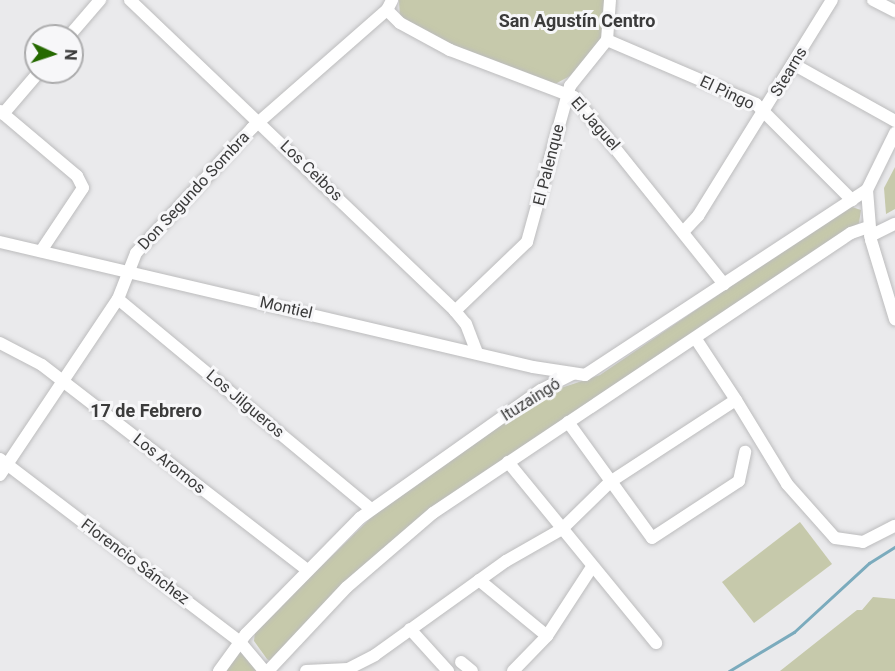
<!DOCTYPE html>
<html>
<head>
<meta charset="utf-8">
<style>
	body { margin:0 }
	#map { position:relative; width:895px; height:671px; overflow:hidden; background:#eaeaec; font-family:Roboto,sans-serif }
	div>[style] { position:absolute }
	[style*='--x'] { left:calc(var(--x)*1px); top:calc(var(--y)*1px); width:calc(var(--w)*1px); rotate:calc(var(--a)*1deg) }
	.green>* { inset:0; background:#c6c9ab }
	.stream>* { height:3px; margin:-1.5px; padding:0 1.5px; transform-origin:1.5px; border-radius:1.5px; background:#7babbd }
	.roads { filter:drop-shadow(0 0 2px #bcbcbd) drop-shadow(0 0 2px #bcbcbd) }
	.minor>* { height:12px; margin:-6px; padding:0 6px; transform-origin:6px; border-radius:6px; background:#fff }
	span { translate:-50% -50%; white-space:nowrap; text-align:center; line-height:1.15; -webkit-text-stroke:6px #f7f7f9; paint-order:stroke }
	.street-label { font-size:16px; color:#3b3b3b }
	.neighbourhood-label { font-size:18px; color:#3b3b3b; font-weight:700 }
	.north { position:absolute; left:24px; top:24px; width:60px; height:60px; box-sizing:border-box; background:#f7f7f9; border:2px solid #acacad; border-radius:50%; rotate:93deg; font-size:16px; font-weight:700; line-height:24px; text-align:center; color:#3b3b3b }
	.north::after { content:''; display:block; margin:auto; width:21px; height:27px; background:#256900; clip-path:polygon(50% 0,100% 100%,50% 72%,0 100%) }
</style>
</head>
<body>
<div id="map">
	<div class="green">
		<i style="clip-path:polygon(399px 0,604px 0,603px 38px,570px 76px,555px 84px,452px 46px,400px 18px)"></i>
		<i style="clip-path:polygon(895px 167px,895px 209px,886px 214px,884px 188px)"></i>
		<i style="clip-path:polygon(849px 206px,861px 210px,859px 223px,424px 514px,363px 566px,270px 661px,267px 659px,254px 641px,255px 631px,378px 511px,543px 394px,600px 375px)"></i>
		<i style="clip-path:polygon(800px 522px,832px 564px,754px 623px,722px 582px)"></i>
		<i style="clip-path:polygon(873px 597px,895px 599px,895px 671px,780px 671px,857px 610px,862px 610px)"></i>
		<i style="clip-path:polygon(240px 649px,261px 671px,226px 671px)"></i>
	</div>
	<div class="stream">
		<i style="--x:729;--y:671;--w:76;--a:-31"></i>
		<i style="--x:794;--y:632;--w:102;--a:-42.6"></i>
		<i style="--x:869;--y:563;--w:31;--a:-32"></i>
	</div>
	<div class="roads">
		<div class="minor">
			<i style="--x:130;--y:0;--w:450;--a:43.7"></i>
			<i style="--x:455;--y:311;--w:17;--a:50"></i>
			<i style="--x:466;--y:324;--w:31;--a:69"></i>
			<i style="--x:873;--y:0;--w:25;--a:27"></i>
			<i style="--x:387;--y:10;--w:18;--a:45"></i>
			<i style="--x:400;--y:23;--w:57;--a:28.4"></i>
			<i style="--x:450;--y:50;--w:133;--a:20.8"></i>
			<i style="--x:574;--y:97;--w:240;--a:51.3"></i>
			<i style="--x:69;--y:36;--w:48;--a:-49.3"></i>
			<i style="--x:607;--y:40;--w:162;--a:23.2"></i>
			<i style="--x:756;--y:104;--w:136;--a:45"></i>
			<i style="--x:793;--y:64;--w:117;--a:29.2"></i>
			<i style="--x:0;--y:111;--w:101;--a:40.2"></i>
			<i style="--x:77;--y:176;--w:13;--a:63"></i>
			<i style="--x:83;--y:188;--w:76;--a:123.7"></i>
			<i style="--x:3;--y:114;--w:55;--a:-49.4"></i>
			<i style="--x:867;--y:190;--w:50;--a:85.4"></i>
			<i style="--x:871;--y:240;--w:83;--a:73.1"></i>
			<i style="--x:684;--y:231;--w:21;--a:-47"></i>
			<i style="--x:698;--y:216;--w:254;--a:-58.2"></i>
			<i style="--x:870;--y:236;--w:28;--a:-26"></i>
			<i style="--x:0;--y:242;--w:547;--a:13.2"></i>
			<i style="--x:533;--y:367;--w:53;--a:8.7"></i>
			<i style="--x:585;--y:375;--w:337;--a:-33.3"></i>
			<i style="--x:867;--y:190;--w:64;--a:-63.8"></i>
			<i style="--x:118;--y:299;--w:329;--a:39.7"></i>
			<i style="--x:455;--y:311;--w:100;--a:-43.8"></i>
			<i style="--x:527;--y:242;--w:162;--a:-74.6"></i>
			<i style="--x:570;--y:86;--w:59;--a:-51.2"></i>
			<i style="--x:607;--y:40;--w:40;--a:-85.7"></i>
			<i style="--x:0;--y:343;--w:47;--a:27.6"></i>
			<i style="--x:42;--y:365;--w:334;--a:37.7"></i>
			<i style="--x:736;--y:400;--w:98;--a:58.7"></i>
			<i style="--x:787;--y:484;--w:72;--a:48.4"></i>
			<i style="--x:835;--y:538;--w:28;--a:8"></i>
			<i style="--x:863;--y:542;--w:36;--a:-27"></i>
			<i style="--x:568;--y:422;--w:143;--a:54.1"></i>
			<i style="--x:652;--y:538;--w:104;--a:-33.2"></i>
			<i style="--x:739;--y:481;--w:30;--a:-78"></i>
			<i style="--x:0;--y:459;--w:302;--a:37.3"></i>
			<i style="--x:240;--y:642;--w:38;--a:50"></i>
			<i style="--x:508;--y:462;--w:234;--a:50.7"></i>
			<i style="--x:0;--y:475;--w:212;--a:-56.2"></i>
			<i style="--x:118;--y:299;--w:49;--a:-68.6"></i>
			<i style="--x:136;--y:253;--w:171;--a:-47.1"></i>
			<i style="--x:252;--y:128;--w:179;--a:-41.2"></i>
			<i style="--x:387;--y:10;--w:11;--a:-63"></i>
			<i style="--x:479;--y:580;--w:88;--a:39.5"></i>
			<i style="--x:410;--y:629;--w:57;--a:47.9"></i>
			<i style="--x:461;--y:662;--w:14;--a:39"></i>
			<i style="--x:219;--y:671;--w:46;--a:-53.9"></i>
			<i style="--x:246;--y:634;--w:163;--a:-45.5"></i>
			<i style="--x:360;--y:518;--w:222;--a:-35.3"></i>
			<i style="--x:541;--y:390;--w:36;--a:-27"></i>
			<i style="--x:268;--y:671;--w:115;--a:-46.8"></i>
			<i style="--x:347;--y:587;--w:113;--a:-40.7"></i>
			<i style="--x:433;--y:513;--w:503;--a:-33.82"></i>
			<i style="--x:851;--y:233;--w:18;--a:-19"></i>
			<i style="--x:306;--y:671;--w:42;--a:-2.7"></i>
			<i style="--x:348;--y:669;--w:30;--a:-27"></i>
			<i style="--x:375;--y:655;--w:161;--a:-35.7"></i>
			<i style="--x:506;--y:561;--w:64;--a:-29.7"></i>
			<i style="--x:562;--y:529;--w:67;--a:-44.4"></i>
			<i style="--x:610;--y:482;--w:150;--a:-33.1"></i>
			<i style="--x:736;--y:400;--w:73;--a:-123.3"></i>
			<i style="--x:513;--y:671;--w:49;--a:-45.8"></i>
			<i style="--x:547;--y:636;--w:82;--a:-56.9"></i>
		</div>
	</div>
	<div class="street-label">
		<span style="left:789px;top:72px;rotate:-59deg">Stearns</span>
		<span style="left:727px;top:93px;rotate:25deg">El Pingo</span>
		<span style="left:595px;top:124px;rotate:49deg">El Jaguel</span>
		<span style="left:549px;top:165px;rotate:-76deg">El Palenque</span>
		<span style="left:311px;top:171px;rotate:44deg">Los Ceibos</span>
		<span style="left:194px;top:191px;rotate:-47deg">Don Segundo Sombra</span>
		<span style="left:286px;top:308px;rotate:13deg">Montiel</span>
		<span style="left:531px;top:400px;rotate:-32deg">Ituzaingó</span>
		<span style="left:245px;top:404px;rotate:40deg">Los Jilgueros</span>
		<span style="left:169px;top:464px;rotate:38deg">Los Aromos</span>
		<span style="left:135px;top:562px;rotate:37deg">Florencio Sánchez</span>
	</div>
	<div class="neighbourhood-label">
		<span style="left:577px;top:21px">San Agustín Centro</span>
		<span style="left:146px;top:411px">17 de Febrero</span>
	</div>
	<div class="north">N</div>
</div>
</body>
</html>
